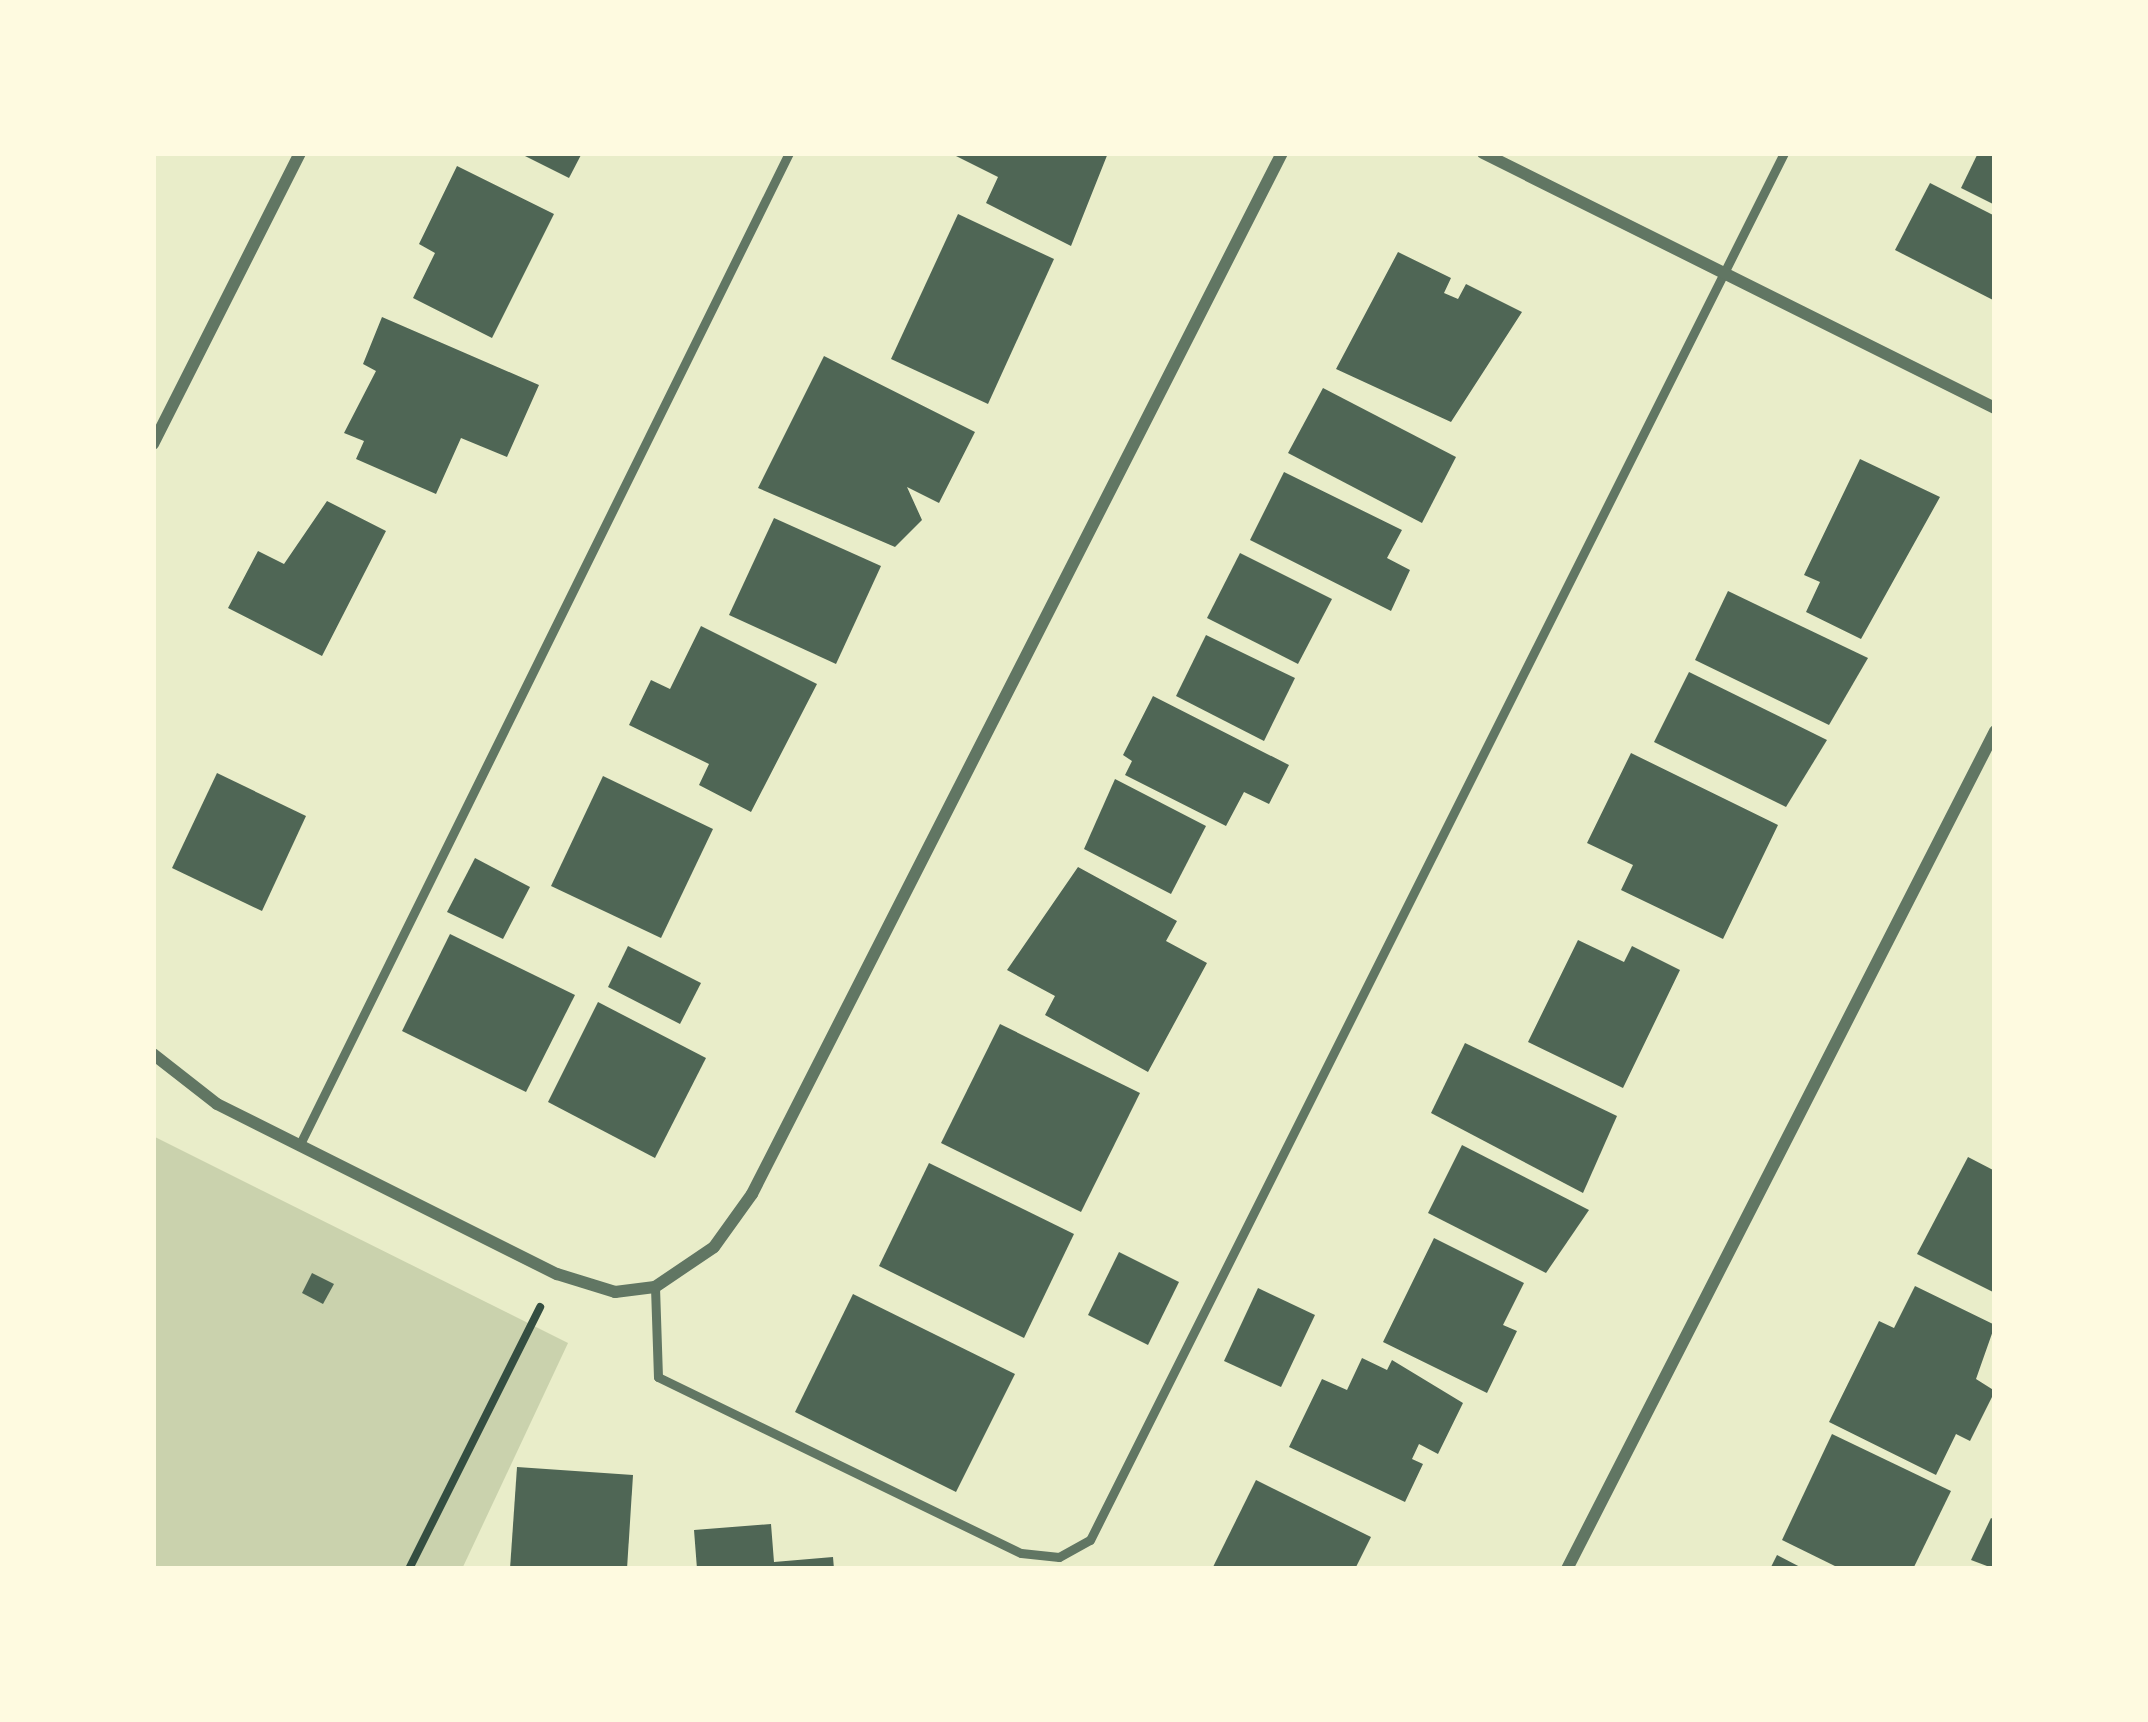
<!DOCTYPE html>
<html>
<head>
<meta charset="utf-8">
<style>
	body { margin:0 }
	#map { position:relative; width:2148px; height:1722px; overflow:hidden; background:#e9edc9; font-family:"Alegreya Sans",sans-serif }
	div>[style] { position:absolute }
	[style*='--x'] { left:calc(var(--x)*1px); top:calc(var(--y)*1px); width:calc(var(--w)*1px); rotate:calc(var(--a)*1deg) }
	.green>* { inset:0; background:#cad2ad }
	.building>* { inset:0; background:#4f6655 }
	.path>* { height:8px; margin:-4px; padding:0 4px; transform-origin:4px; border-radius:4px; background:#344e41 }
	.service>* { height:9px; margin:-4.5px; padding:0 4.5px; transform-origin:4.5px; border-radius:4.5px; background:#617663 }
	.minor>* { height:12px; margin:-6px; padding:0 6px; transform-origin:6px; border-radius:6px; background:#617663 }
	span { translate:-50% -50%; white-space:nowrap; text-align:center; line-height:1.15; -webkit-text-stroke:9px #fefae0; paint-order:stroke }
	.frame { position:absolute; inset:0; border:156px solid #fefae0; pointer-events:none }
</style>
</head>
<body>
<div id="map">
	<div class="green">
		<i style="clip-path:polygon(153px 1136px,568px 1343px,462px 1569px,153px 1569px)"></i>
	</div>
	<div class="building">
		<i style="clip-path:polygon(519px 153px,582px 153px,569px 178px)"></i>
		<i style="clip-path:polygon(950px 153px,1108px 153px,1071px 246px,986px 203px,998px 177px)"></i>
		<i style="clip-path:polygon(1978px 153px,1995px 153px,1995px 205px,1961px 188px)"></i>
		<i style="clip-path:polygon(457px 166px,554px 214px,492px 338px,413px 298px,435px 253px,419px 244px)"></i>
		<i style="clip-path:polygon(1930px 183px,1995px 216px,1995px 301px,1895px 250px)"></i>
		<i style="clip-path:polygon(958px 214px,1054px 259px,988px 404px,891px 359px)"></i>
		<i style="clip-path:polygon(1398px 252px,1451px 278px,1444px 293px,1458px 299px,1466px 284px,1522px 312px,1451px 422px,1336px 369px)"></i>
		<i style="clip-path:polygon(382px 317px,539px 385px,507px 457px,461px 438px,436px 494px,356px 459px,364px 441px,344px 433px,376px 371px,363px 364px)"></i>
		<i style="clip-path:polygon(824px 356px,975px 432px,939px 503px,907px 487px,922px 520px,895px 547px,758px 488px)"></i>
		<i style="clip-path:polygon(1323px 388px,1456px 457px,1422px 523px,1288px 453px)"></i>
		<i style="clip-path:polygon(1860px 459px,1940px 497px,1861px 639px,1806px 612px,1820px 582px,1804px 575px)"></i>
		<i style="clip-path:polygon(1284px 472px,1402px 530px,1387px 558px,1410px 570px,1391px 611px,1250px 540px)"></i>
		<i style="clip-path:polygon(327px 501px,386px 531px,322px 656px,228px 608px,258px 551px,284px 564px)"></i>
		<i style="clip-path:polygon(774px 518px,881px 566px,836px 664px,729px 615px)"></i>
		<i style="clip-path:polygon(1240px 553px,1332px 599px,1298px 664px,1207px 618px)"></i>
		<i style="clip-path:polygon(1728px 591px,1868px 658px,1829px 725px,1695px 660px)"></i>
		<i style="clip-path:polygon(701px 626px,817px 684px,751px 812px,699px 785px,709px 764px,629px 725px,651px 680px,670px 689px)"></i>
		<i style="clip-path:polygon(1206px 635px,1295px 678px,1264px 741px,1176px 696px)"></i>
		<i style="clip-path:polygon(1689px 672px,1827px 740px,1786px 807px,1654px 742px)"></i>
		<i style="clip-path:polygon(1153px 696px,1289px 765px,1269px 804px,1244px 792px,1226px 826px,1125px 775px,1132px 761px,1123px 755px)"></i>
		<i style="clip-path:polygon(1631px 753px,1778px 825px,1723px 939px,1621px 890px,1633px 865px,1587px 843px)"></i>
		<i style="clip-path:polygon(217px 773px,306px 816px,262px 911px,172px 868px)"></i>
		<i style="clip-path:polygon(603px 776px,713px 829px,661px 938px,551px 886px)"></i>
		<i style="clip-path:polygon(1115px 779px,1206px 826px,1171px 894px,1084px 849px)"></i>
		<i style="clip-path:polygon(475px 858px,530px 887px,503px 939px,447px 912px)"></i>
		<i style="clip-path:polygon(1078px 867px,1177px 921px,1166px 941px,1207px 963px,1148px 1072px,1045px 1015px,1055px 996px,1007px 970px)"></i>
		<i style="clip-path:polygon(450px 934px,575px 995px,526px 1092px,402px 1031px)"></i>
		<i style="clip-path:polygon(1578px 940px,1624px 962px,1632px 946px,1680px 970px,1623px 1088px,1528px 1042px)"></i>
		<i style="clip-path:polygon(628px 946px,701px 983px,680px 1024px,608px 987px)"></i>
		<i style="clip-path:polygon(598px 1002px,706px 1058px,655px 1158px,548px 1102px)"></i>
		<i style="clip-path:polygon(1000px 1024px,1140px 1093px,1081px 1212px,941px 1143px)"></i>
		<i style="clip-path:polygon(1465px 1043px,1617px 1116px,1583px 1193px,1431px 1113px)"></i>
		<i style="clip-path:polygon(1462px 1145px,1589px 1210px,1546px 1273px,1428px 1213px)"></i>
		<i style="clip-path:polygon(1968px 1157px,1995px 1171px,1995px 1293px,1917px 1254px)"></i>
		<i style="clip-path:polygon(929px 1163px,1074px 1234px,1024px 1338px,879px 1266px)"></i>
		<i style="clip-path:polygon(1434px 1238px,1524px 1283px,1503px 1325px,1517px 1331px,1487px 1393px,1383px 1342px)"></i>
		<i style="clip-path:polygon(1119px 1252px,1179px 1282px,1148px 1345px,1088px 1315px)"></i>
		<i style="clip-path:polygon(312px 1273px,334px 1284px,323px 1304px,302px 1293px)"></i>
		<i style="clip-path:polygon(1915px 1286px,1995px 1325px,1976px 1379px,1995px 1391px,1970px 1441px,1956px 1434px,1936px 1475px,1829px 1422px,1879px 1321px,1894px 1328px)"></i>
		<i style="clip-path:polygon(1258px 1288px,1315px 1315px,1281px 1387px,1224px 1361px)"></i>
		<i style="clip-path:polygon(853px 1294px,1015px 1374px,956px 1492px,795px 1412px)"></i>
		<i style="clip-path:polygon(1362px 1358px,1387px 1370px,1392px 1360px,1463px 1403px,1438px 1454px,1419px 1444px,1412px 1459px,1423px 1464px,1405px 1502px,1289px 1447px,1322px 1379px,1347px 1390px)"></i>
		<i style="clip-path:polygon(1832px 1434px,1951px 1491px,1913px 1569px,1841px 1569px,1782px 1540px)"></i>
		<i style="clip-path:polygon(517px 1467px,633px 1475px,627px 1569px,510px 1569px)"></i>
		<i style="clip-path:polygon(1256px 1480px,1371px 1537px,1355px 1569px,1212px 1569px)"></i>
		<i style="clip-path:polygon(1991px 1518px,1995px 1520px,1995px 1569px,1971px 1560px)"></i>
		<i style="clip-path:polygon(771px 1524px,774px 1562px,833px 1557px,834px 1569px,697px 1569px,694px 1530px)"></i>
		<i style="clip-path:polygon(1777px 1555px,1804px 1569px,1770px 1569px)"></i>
	</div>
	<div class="path">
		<i style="--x:409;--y:1569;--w:293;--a:-63.4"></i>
	</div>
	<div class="service">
		<i style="--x:299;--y:1146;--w:1107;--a:-63.74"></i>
		<i style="--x:655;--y:1287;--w:90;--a:88.1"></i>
		<i style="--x:658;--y:1377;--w:403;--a:25.9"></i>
		<i style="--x:1021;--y:1553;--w:38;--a:6"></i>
		<i style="--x:1059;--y:1557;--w:35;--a:-29"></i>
		<i style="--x:1090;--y:1540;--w:1551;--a:-63.42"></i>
	</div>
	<div class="minor">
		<i style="--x:1483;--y:153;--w:572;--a:26.48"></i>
		<i style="--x:153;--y:444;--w:326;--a:-63.2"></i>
		<i style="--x:153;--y:1054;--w:81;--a:38"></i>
		<i style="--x:217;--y:1104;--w:380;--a:26.6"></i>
		<i style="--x:557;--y:1274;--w:61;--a:17.2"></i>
		<i style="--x:615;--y:1292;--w:40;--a:-7.1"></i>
		<i style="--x:655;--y:1287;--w:71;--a:-34.1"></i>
		<i style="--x:714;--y:1247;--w:65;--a:-54.4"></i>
		<i style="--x:752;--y:1194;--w:1168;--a:-63.02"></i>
		<i style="--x:1567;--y:1569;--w:941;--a:-62.94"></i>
	</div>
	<div class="frame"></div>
</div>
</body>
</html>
